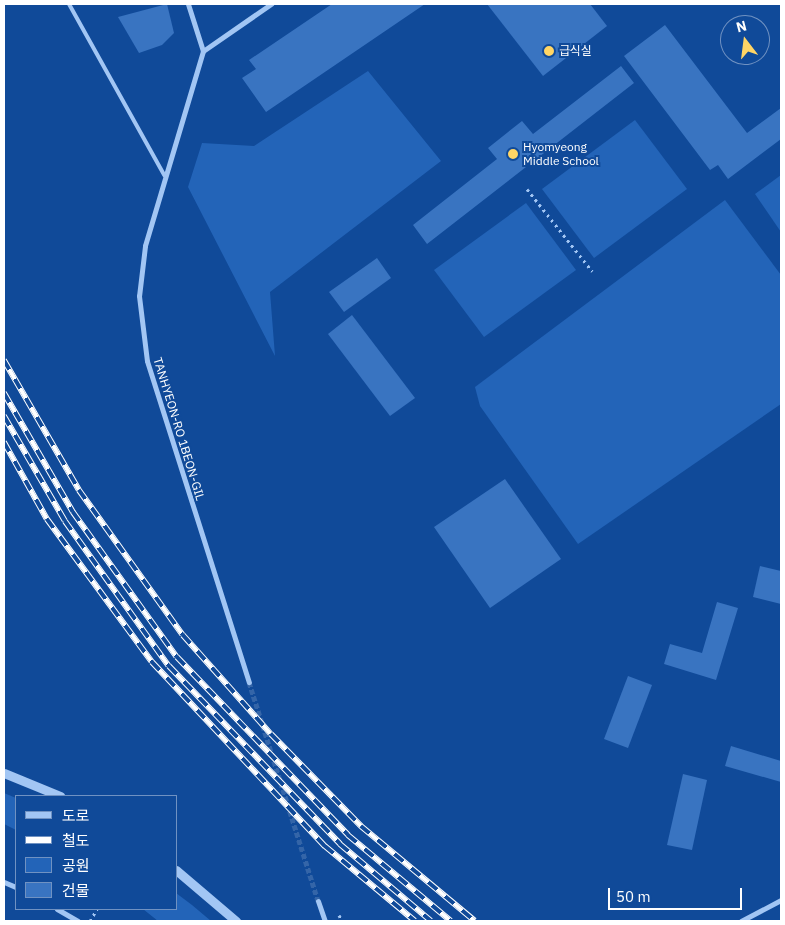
<!DOCTYPE html>
<html>
<head>
<meta charset="utf-8">
<style>
	body { margin:0 }
	#map { position:relative; width:785px; height:925px; overflow:hidden; background:#104a99; font-family:"IBM Plex Sans","Noto Sans KR",sans-serif }
	div>[style] { position:absolute }
	[style*='--x'] { left:calc(var(--x)*1px); top:calc(var(--y)*1px); width:calc(var(--w)*1px); rotate:calc(var(--a)*1deg) }
	.green>* { inset:0; background:#2364b8 }
	.building>* { inset:0; background:#3974c1 }
	.minor-tunnel>* { height:5px; margin-top:-2.5px; transform-origin:0; background:repeating-linear-gradient(90deg,#3465a8 0 5px,transparent 0 7.5px) }
	.path>* { height:3px; margin-top:-1.5px; transform-origin:0; background:repeating-linear-gradient(90deg,#a2c6f4 0 2.5px,transparent 0 6.5px) }
	.service>* { height:4px; margin:-2px; padding:0 2px; transform-origin:2px; border-radius:2px; background:#a2c6f4 }
	.minor>* { height:5px; margin:-2.5px; padding:0 2.5px; transform-origin:2.5px; border-radius:2.5px; background:#a2c6f4 }
	.tertiary>* { height:9px; margin:-4.5px; padding:0 4.5px; transform-origin:4.5px; border-radius:4.5px; background:#a2c6f4 }
	.rail>* { height:5.5px; margin-top:-2.75px; transform-origin:0; background:repeating-linear-gradient(90deg,#104a99 0 11px,#fff 0 22px); box-sizing:border-box; border-block:1px solid #fff }
	.dots>* { width:14px; height:14px; translate:-50% -50%; box-sizing:border-box; border:2px solid #104a99; border-radius:50% }
	span { translate:-50% -50%; white-space:nowrap; text-align:center; line-height:1.15; -webkit-text-stroke:4px #104a99; paint-order:stroke }
	.poi-label { font-size:12px; color:#fff }
	.left { translate:0 -50%; text-align:left }
	.street-label { font-size:12px; color:#fff }
	.frame { position:absolute; inset:0; border:5px solid #fff; pointer-events:none }
	.legend { position:absolute; left:15px; top:795px; width:162px; height:115px; box-sizing:border-box; background:#104a99; border:1px solid #7092c2; margin:0; padding:6px 9px; list-style:none; font-size:15px; color:#fff }
	.legend li { display:flex; align-items:center; gap:10px; height:25px }
	.legend b { width:25px; border:1px solid #7092c2 }
	.north { position:absolute; left:720px; top:15px; width:50px; height:50px; box-sizing:border-box; background:#104a99; border:1px solid #7092c2; border-radius:50%; rotate:345deg; font-size:14px; font-weight:700; line-height:20px; text-align:center; color:#fff }
	.north::after { content:''; display:block; margin:auto; width:18px; height:22px; background:#ffd565; clip-path:polygon(50% 0,100% 100%,50% 72%,0 100%) }
	.scale { position:absolute; left:608px; top:888px; width:134px; height:22px; box-sizing:border-box; border:2px solid #fff; border-top:0; padding-left:6px; font-size:15px; line-height:18px; white-space:nowrap; color:#fff; -webkit-text-stroke:4px #104a99; paint-order:stroke }
</style>
</head>
<body>
<div id="map">
	<div class="green">
		<i style="clip-path:polygon(368px 71px,441px 161px,270px 292px,275px 356px,188px 187px,202px 143px,254px 146px)"></i>
		<i style="clip-path:polygon(635px 120px,687px 189px,594px 258px,542px 189px)"></i>
		<i style="clip-path:polygon(781px 175px,781px 232px,755px 194px)"></i>
		<i style="clip-path:polygon(725px 200px,781px 275px,781px 404px,578px 544px,480px 406px,475px 387px)"></i>
		<i style="clip-path:polygon(526px 203px,576px 270px,484px 337px,434px 270px)"></i>
		<i style="clip-path:polygon(4px 793px,16px 798px,16px 830px,4px 824px)"></i>
		<i style="clip-path:polygon(176px 893px,192px 905px,211px 921px,158px 921px,143px 909px,176px 909px)"></i>
	</div>
	<div class="building">
		<i style="clip-path:polygon(167px 4px,174px 33px,162px 45px,139px 53px,118px 17px)"></i>
		<i style="clip-path:polygon(332px 4px,425px 4px,266px 112px,242px 78px,256px 69px,249px 60px)"></i>
		<i style="clip-path:polygon(487px 4px,590px 4px,607px 26px,543px 76px)"></i>
		<i style="clip-path:polygon(665px 25px,747px 133px,781px 108px,781px 139px,728px 179px,718px 165px,710px 170px,624px 56px)"></i>
		<i style="clip-path:polygon(621px 66px,634px 83px,427px 244px,413px 225px,497px 159px,488px 148px,522px 121px,533px 134px)"></i>
		<i style="clip-path:polygon(377px 258px,391px 278px,344px 312px,329px 292px)"></i>
		<i style="clip-path:polygon(352px 315px,415px 398px,390px 416px,328px 334px)"></i>
		<i style="clip-path:polygon(505px 479px,561px 559px,490px 608px,434px 527px)"></i>
		<i style="clip-path:polygon(760px 566px,781px 571px,781px 604px,753px 597px)"></i>
		<i style="clip-path:polygon(717px 602px,738px 608px,716px 680px,664px 664px,670px 644px,702px 653px)"></i>
		<i style="clip-path:polygon(628px 676px,652px 685px,628px 748px,604px 739px)"></i>
		<i style="clip-path:polygon(731px 746px,781px 761px,781px 782px,725px 766px)"></i>
		<i style="clip-path:polygon(683px 774px,707px 780px,692px 850px,667px 845px)"></i>
	</div>
	<div class="minor-tunnel">
		<i style="--x:249;--y:682;--w:230;--a:72.5"></i>
	</div>
	<div class="path">
		<i style="--x:527;--y:189;--w:105;--a:51.6"></i>
		<i style="--x:339;--y:915;--w:7;--a:63"></i>
		<i style="--x:90;--y:921;--w:14;--a:-60"></i>
	</div>
	<div class="service">
		<i style="--x:69;--y:4;--w:196;--a:60.9"></i>
	</div>
	<div class="minor">
		<i style="--x:188;--y:4;--w:49;--a:72.3"></i>
		<i style="--x:203;--y:51;--w:203;--a:106.6"></i>
		<i style="--x:145;--y:246;--w:50;--a:96.8"></i>
		<i style="--x:139;--y:296;--w:65;--a:83"></i>
		<i style="--x:147;--y:361;--w:337;--a:72.4"></i>
		<i style="--x:203;--y:51;--w:83;--a:-34.7"></i>
		<i style="--x:4;--y:882;--w:13;--a:23"></i>
		<i style="--x:318;--y:901;--w:21;--a:71"></i>
		<i style="--x:57;--y:909;--w:24;--a:30"></i>
		<i style="--x:741;--y:921;--w:45;--a:-27.7"></i>
	</div>
	<div class="tertiary">
		<i style="--x:4;--y:773;--w:61;--a:22.3"></i>
		<i style="--x:176;--y:870;--w:79;--a:40.4"></i>
	</div>
	<div class="rail">
		<i style="--x:4;--y:360;--w:150;--a:60"></i>
		<i style="--x:79;--y:490;--w:178;--a:54.4"></i>
		<i style="--x:183;--y:635;--w:132;--a:48.4"></i>
		<i style="--x:271;--y:734;--w:129;--a:45.6"></i>
		<i style="--x:361;--y:826;--w:148;--a:39.8"></i>
		<i style="--x:4;--y:393;--w:138;--a:59.9"></i>
		<i style="--x:73;--y:512;--w:178;--a:54.4"></i>
		<i style="--x:177;--y:657;--w:247;--a:46.1"></i>
		<i style="--x:348;--y:835;--w:134;--a:39.9"></i>
		<i style="--x:4;--y:416;--w:121;--a:59.8"></i>
		<i style="--x:65;--y:521;--w:178;--a:54.4"></i>
		<i style="--x:169;--y:666;--w:247;--a:46.1"></i>
		<i style="--x:340;--y:844;--w:119;--a:40.2"></i>
		<i style="--x:4;--y:442;--w:88;--a:60.8"></i>
		<i style="--x:47;--y:519;--w:177;--a:53.7"></i>
		<i style="--x:152;--y:662;--w:253;--a:46.8"></i>
		<i style="--x:325;--y:846;--w:117;--a:39.8"></i>
	</div>
	<div class="dots">
		<i style="left:549px;top:51px;background:#ffd565"></i>
		<i style="left:513px;top:154px;background:#ffd565"></i>
	</div>
	<div class="poi-label">
		<span class="left" style="left:559px;top:51px">급식실</span>
		<span class="left" style="left:523px;top:154px">Hyomyeong<br>Middle School</span>
	</div>
	<div class="street-label">
		<span style="left:179px;top:429px;rotate:73deg">TANHYEON-RO 1BEON-GIL</span>
	</div>
	<div class="frame"></div>
	<ul class="legend">
	<li><b style="height:6px;background:#a2c6f4"></b>도로</li>
	<li><b style="height:6px;background:#fff"></b>철도</li>
	<li><b style="height:14px;background:#2364b8"></b>공원</li>
	<li><b style="height:14px;background:#3974c1"></b>건물</li>
	</ul>
	<div class="north">N</div>
	<div class="scale">50 m</div>
</div>
</body>
</html>
